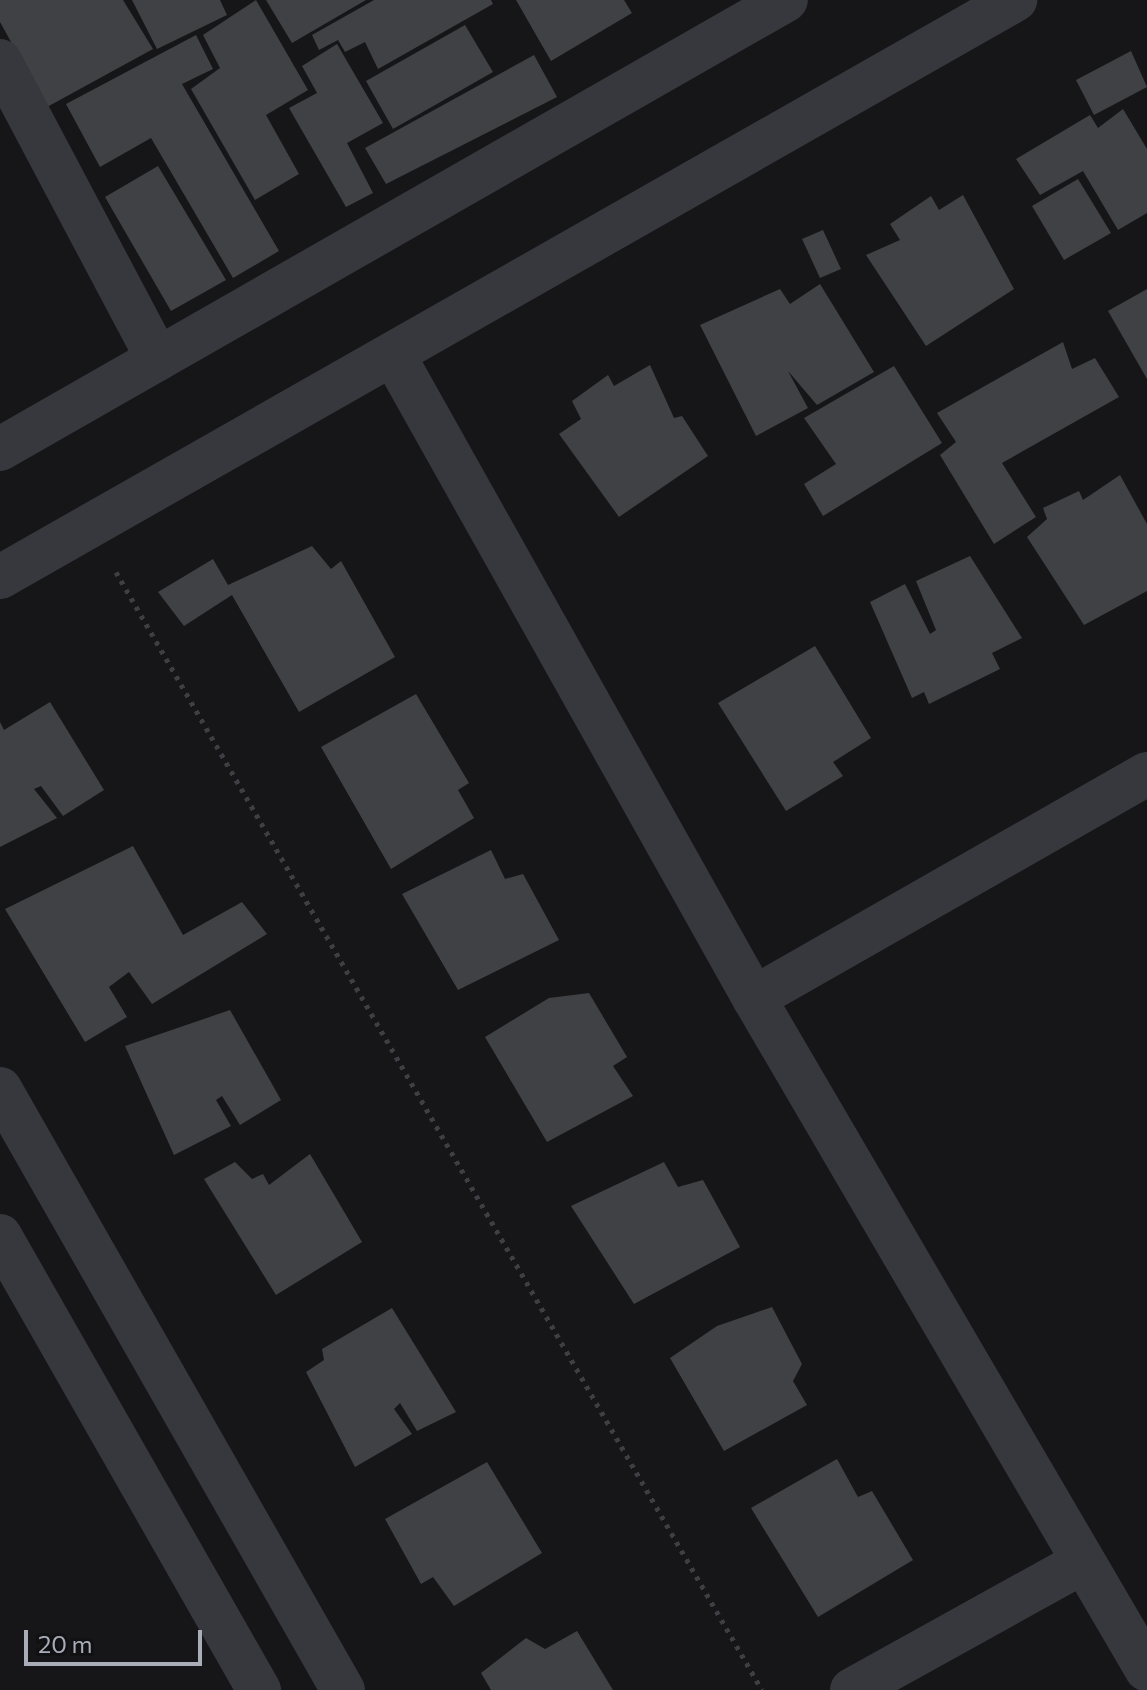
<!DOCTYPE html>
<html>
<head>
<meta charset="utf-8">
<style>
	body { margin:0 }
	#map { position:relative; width:1147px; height:1690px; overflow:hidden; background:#161618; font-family:Commissioner,sans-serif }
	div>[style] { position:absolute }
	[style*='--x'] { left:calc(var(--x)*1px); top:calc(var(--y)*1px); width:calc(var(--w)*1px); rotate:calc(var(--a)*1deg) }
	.building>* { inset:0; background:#404145 }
	.path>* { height:5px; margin-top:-2.5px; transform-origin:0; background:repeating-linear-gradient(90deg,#3d3f44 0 4px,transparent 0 10px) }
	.minor>* { height:44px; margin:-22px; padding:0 22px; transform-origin:22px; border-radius:22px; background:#37383d }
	span { translate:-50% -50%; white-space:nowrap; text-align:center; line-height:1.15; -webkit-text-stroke:7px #111113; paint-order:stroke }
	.scale { position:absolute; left:24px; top:1630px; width:178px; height:36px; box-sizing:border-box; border:4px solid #a8adb8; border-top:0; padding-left:10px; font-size:24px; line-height:28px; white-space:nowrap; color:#a8adb8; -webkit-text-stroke:6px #111113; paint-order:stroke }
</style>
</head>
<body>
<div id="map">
	<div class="building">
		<i style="clip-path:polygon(0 0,123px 0,153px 49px,47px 107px,0 22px)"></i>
		<i style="clip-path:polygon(132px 0,220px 0,227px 15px,157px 49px)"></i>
		<i style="clip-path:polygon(256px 0,308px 90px,266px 115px,299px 174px,255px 200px,191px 89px,220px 68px,203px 35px)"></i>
		<i style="clip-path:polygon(266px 0,366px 0,292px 43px)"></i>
		<i style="clip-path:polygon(374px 0,491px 0,493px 4px,378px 69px,365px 42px,345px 52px,338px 40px,319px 50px,312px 35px)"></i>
		<i style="clip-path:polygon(516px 0,624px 0,632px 13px,551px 61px)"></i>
		<i style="clip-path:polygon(465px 25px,493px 72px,393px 129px,366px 81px)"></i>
		<i style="clip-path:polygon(196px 35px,213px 69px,182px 84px,279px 251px,233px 278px,151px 138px,100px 167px,66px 104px)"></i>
		<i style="clip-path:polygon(337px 44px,383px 123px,347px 143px,373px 193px,346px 207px,289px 108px,317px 93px,302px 66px)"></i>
		<i style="clip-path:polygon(1131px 51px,1147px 87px,1094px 115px,1076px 80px)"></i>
		<i style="clip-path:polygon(534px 55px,557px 97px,386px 184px,365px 148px)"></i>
		<i style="clip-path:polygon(1123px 109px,1147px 149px,1147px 213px,1118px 230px,1083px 171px,1040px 195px,1016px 159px,1090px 115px,1098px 128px)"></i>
		<i style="clip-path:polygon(158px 166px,226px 280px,171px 311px,105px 197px)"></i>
		<i style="clip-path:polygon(1078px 179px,1111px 233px,1064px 260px,1032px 206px)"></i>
		<i style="clip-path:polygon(963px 195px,1014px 289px,926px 346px,866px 255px,900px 240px,890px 224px,931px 196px,939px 210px)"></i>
		<i style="clip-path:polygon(823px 230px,841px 269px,820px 278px,802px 239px)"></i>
		<i style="clip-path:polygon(820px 284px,874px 372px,817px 405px,788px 371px,808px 408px,756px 436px,700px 325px,780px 289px,790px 304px)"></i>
		<i style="clip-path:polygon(1147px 289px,1147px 379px,1108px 311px)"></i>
		<i style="clip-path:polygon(1063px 342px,1072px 369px,1095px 358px,1119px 397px,1002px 463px,1036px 517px,994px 544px,940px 455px,956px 442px,937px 413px)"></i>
		<i style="clip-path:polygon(650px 365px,674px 418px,682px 416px,708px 456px,619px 517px,559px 434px,581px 419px,572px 401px,608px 375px,614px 386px)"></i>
		<i style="clip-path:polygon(894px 366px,942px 443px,823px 516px,804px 484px,836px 464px,804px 418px)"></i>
		<i style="clip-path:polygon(1120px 475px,1147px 524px,1147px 591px,1084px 625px,1027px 537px,1047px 519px,1043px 508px,1079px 491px,1083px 500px)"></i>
		<i style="clip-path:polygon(312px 546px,331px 569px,341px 561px,395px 657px,299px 712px,232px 595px,184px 626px,158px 592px,213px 559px,228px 585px)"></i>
		<i style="clip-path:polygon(970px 556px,1022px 638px,992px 653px,1000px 669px,929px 704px,924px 692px,912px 698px,870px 602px,905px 584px,930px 634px,936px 630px,916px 581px)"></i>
		<i style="clip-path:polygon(815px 646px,871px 738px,833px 762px,843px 776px,786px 811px,718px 703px)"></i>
		<i style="clip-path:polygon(416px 694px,469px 783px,458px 790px,474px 818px,391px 869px,321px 747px)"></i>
		<i style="clip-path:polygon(50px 702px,104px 790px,63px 816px,41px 786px,34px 789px,57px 818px,0 847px,0 722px,4px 730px)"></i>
		<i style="clip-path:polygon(133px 846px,183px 935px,242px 902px,267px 934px,152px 1004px,129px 972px,109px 987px,127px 1017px,85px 1042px,5px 909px)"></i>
		<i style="clip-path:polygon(491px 850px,505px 879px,523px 874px,559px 940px,458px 990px,402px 894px)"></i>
		<i style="clip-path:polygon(589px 993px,627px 1057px,613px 1066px,633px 1096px,547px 1142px,485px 1037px,549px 998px)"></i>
		<i style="clip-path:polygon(230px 1010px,281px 1100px,240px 1125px,222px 1096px,216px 1100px,231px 1126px,174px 1155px,125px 1046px)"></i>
		<i style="clip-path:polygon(310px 1154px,362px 1242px,276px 1295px,204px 1179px,235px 1162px,252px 1179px,263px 1174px,269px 1185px)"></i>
		<i style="clip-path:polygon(664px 1162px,678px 1187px,703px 1180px,740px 1247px,634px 1304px,571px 1206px)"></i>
		<i style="clip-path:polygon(772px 1307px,802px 1364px,793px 1381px,807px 1405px,724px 1451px,670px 1358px,717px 1326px)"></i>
		<i style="clip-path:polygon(392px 1308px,456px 1412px,417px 1431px,400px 1403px,394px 1409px,412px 1434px,355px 1467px,306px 1372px,324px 1360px,322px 1349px)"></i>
		<i style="clip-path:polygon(837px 1459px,858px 1497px,872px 1491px,913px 1560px,818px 1617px,751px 1508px)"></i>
		<i style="clip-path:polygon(487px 1462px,542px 1553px,454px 1606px,433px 1577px,421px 1584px,385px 1519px)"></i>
		<i style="clip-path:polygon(577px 1631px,613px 1690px,491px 1690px,481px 1673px,526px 1638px,545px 1649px)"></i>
	</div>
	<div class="path">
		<i style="--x:116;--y:572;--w:1291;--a:59.98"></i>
	</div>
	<div class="minor">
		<i style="--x:0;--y:61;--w:337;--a:62.1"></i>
		<i style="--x:394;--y:356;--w:736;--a:60.72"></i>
		<i style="--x:754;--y:998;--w:778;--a:59.68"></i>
		<i style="--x:0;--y:449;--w:905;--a:-29.74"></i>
		<i style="--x:0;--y:577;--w:1168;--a:-29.62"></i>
		<i style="--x:754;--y:998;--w:452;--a:-29.7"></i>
		<i style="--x:0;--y:1089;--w:692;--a:60.29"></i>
		<i style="--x:0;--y:1236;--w:523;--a:60.3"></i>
		<i style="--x:852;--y:1690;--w:260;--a:-29"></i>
	</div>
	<div class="scale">20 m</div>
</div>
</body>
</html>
